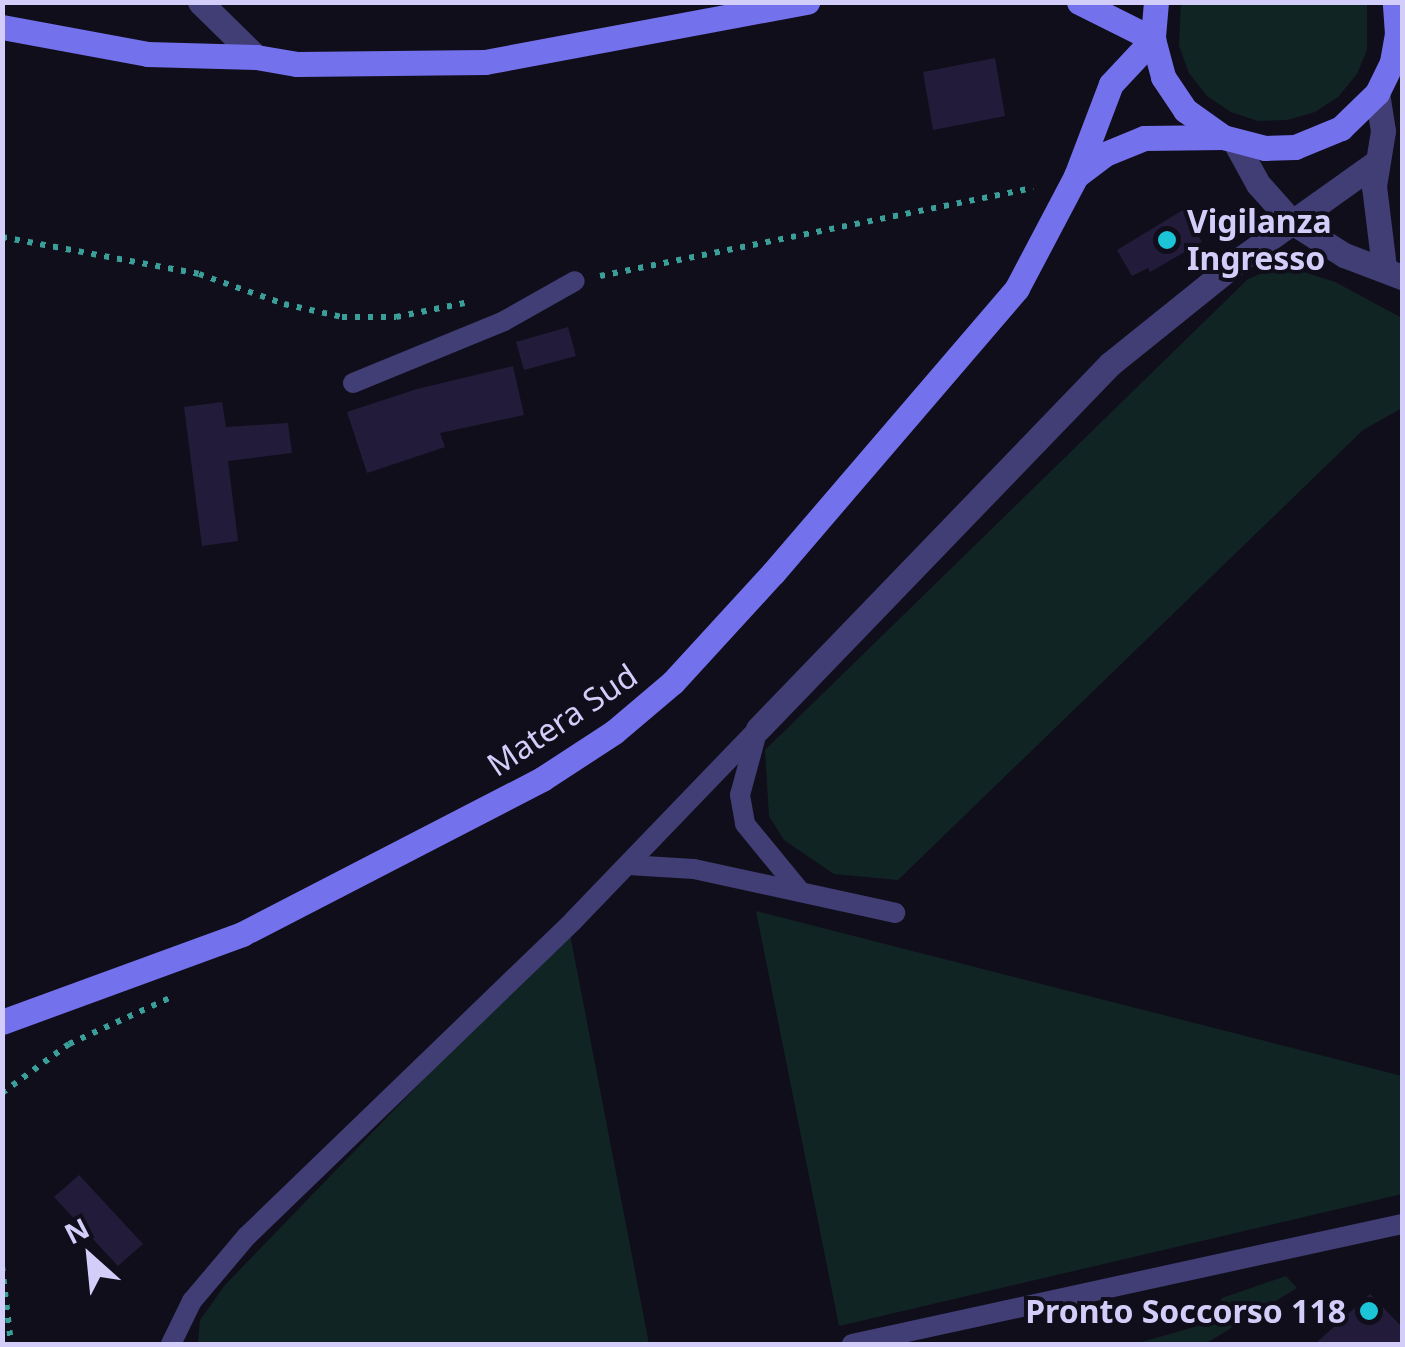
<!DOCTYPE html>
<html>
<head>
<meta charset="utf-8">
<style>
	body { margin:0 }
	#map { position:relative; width:1405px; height:1347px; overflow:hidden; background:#100e1b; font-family:"Noto Sans",sans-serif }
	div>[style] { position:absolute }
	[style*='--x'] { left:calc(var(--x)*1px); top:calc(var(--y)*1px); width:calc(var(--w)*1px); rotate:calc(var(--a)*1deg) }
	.green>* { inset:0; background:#112424 }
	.building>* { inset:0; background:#221c3a }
	.path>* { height:6px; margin-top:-3px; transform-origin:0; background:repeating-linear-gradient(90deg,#3b9f99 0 5px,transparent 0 13px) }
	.lane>* { height:20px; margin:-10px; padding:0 10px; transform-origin:10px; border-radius:10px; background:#403e74 }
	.street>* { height:25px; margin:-12.5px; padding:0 12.5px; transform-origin:12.5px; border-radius:12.5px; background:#403e74 }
	.secondary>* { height:25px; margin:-12.5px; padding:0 12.5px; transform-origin:12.5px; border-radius:12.5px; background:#7471ed }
	.dots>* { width:28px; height:28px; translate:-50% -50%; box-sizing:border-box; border:5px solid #100e1b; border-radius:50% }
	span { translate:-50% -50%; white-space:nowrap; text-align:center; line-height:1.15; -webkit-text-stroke:8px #100e1b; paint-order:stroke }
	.poi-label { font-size:32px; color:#d3cef9; font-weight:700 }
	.left { translate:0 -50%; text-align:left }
	.right { translate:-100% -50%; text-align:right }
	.street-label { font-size:32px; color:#d3cef9 }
	.frame { position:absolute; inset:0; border:5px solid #d3cef9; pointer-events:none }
	.north { position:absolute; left:40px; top:1207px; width:100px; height:100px; -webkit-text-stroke:8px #100e1b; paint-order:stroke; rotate:333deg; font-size:28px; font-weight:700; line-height:40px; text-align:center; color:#d3cef9 }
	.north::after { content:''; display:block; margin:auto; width:35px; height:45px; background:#d3cef9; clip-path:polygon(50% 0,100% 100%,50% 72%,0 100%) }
</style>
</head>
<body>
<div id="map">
	<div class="green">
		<i style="clip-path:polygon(1367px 3px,1367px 50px,1357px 74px,1338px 97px,1315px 112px,1287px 120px,1258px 121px,1231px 112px,1207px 96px,1189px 73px,1179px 46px,1181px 3px)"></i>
		<i style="clip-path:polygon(1282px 265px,1335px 282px,1402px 318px,1402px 408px,1363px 430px,898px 880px,834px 874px,784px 840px,769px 816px,765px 750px,1248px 279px)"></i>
		<i style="clip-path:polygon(756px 911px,1402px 1076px,1402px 1194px,839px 1326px)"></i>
		<i style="clip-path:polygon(569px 929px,649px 1344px,198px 1344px,200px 1320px,225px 1285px)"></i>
		<i style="clip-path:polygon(1286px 1276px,1297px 1288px,1205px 1344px,1135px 1344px,1208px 1323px,1222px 1298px)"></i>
	</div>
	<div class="building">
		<i style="clip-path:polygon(995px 58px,1005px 116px,933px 130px,923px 72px)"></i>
		<i style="clip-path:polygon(1183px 210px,1202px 242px,1150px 272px,1148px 268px,1132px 276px,1117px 250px)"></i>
		<i style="clip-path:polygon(568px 327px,576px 356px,524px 370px,516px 342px)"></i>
		<i style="clip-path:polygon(513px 366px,524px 415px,440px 433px,445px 447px,367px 473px,347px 412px,417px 389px)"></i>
		<i style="clip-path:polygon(222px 402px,226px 427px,288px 423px,292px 453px,228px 461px,238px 541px,202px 546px,184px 407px)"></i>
		<i style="clip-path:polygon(79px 1175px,143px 1244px,118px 1266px,54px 1197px)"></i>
		<i style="clip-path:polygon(1370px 1294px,1402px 1327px,1402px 1344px,1315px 1344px)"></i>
	</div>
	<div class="path">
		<i style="--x:2;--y:237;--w:200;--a:10.6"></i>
		<i style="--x:199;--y:274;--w:90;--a:19.4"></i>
		<i style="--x:284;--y:304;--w:59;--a:12.6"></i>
		<i style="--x:342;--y:317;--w:54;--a:0"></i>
		<i style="--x:396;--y:317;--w:70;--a:-11.5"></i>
		<i style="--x:600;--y:276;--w:442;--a:-11.5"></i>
		<i style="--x:2;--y:1093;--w:83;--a:-36.2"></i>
		<i style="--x:69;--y:1044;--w:115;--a:-24.6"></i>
		<i style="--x:2;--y:1266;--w:79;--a:83.4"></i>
	</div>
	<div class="lane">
		<i style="--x:353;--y:383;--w:163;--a:-22.3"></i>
		<i style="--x:504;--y:321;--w:81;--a:-29.4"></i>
		<i style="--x:756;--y:736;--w:61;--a:105.2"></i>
		<i style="--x:740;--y:795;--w:29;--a:80"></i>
		<i style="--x:745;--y:824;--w:87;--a:50.6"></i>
		<i style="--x:628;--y:865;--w:66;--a:3.5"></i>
		<i style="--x:694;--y:869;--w:206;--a:12.3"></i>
		<i style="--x:171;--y:1344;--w:48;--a:-64"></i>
		<i style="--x:192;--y:1301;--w:85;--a:-49.8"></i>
		<i style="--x:247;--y:1236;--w:453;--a:-44"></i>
		<i style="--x:573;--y:921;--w:267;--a:-46.1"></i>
		<i style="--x:852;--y:1344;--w:563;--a:-12.31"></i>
	</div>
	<div class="street">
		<i style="--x:200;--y:2;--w:78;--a:44.5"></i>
		<i style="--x:1377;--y:93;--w:38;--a:81"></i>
		<i style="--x:1383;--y:131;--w:56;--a:99.3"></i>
		<i style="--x:1374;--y:186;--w:82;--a:83"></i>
		<i style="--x:1235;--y:142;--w:48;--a:61.3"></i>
		<i style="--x:1258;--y:184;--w:51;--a:48.2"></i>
		<i style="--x:1292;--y:222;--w:62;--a:32.4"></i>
		<i style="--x:1344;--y:255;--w:62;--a:20.8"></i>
		<i style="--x:758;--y:729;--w:507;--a:-46.04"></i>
		<i style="--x:1110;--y:364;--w:169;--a:-38.8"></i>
		<i style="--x:1242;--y:258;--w:163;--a:-35.5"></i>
	</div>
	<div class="secondary">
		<i style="--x:1079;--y:2;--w:83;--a:26.6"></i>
		<i style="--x:1156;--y:2;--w:37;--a:95"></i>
		<i style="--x:1153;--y:39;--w:39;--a:75"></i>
		<i style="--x:1163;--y:77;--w:40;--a:56"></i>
		<i style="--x:1185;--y:110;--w:47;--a:35.4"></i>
		<i style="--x:1223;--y:137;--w:43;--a:14.7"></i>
		<i style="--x:1265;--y:148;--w:30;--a:-2"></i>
		<i style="--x:1295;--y:147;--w:50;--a:-22.4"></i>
		<i style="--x:1341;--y:128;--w:50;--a:-44.2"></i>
		<i style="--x:1377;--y:93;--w:34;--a:-64"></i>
		<i style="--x:1392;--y:62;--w:28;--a:-80"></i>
		<i style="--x:1397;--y:34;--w:32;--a:-94"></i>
		<i style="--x:2;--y:27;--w:147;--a:10.5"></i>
		<i style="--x:147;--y:54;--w:109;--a:1.6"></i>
		<i style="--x:256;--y:57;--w:42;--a:9.7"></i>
		<i style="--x:297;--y:64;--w:188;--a:-0.6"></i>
		<i style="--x:485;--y:62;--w:328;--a:-10.6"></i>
		<i style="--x:1076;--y:176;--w:36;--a:-37"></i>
		<i style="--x:1105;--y:154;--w:42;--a:-22.3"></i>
		<i style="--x:1144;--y:138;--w:79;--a:-0.7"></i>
		<i style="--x:2;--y:1022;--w:256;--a:-20.1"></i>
		<i style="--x:242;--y:934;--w:338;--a:-27.3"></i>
		<i style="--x:542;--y:779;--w:86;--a:-33.1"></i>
		<i style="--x:614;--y:732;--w:77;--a:-40.3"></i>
		<i style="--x:673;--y:682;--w:148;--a:-47.5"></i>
		<i style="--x:773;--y:573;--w:375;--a:-49.4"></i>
		<i style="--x:1017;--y:288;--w:127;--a:-62.2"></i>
		<i style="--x:1076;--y:176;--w:98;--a:-69.2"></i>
		<i style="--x:1111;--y:84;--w:62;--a:-47"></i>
	</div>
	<div class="dots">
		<i style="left:1167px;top:240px;background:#1cc4d7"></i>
		<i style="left:1369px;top:1311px;background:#1cc4d7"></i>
	</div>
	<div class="poi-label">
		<span class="left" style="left:1187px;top:240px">Vigilanza<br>Ingresso</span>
		<span class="right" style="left:1346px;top:1311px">Pronto Soccorso 118</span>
	</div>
	<div class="street-label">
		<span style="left:562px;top:720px;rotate:-34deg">Matera Sud</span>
	</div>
	<div class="frame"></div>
	<div class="north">N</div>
</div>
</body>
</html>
